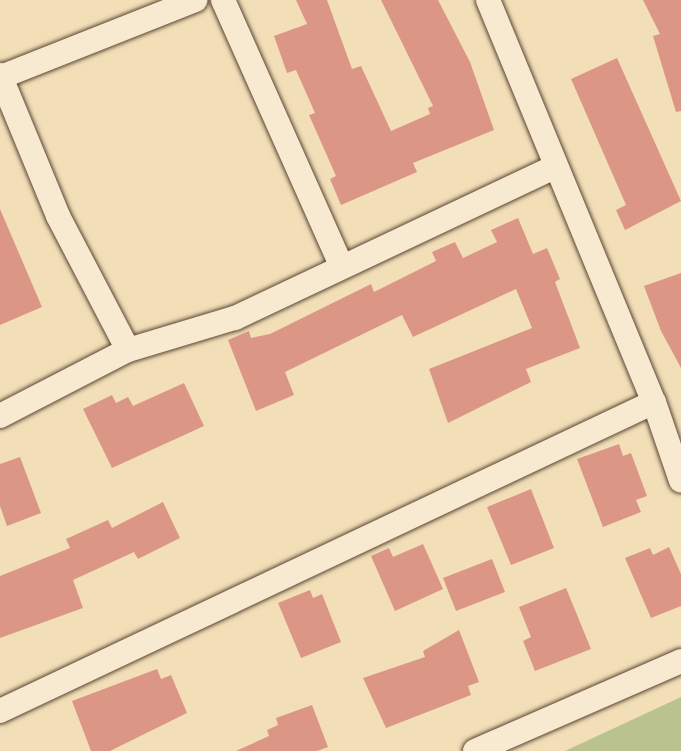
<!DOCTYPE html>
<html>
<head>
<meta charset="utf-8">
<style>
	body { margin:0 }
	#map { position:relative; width:681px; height:751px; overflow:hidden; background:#f2dfb8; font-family:Alegreya,serif }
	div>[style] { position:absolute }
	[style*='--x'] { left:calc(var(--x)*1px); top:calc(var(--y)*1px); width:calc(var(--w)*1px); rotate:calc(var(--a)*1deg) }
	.green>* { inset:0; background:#bac28f }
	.building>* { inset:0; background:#dc9686 }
	.roads { filter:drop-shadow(0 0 2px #5b4432) drop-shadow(0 0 2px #5b4432) }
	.street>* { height:24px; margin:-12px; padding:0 12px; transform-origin:12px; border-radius:12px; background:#f7ead1 }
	span { translate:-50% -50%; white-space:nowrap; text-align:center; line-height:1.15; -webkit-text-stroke:5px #f7ead1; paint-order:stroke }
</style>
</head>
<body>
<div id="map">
	<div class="green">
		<i style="clip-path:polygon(681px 697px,681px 751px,565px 751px)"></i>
	</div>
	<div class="building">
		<i style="clip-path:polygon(296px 0,327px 0,352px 69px,361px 66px,391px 131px,430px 114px,428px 108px,433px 106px,381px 0,438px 0,470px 62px,494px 130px,413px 163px,417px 172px,341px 205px,330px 179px,336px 176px,309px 115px,315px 113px,296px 70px,287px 73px,274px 36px,307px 24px)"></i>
		<i style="clip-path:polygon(643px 0,681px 0,681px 111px,676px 112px,653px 36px,660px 34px)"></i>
		<i style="clip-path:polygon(617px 58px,681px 201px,625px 230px,616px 210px,626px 205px,571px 79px)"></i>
		<i style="clip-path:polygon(0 209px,42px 307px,0 325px)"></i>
		<i style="clip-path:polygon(518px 218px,533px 254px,547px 248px,560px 279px,555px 282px,580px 348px,526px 369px,531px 382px,448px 423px,429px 369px,532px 328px,516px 289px,413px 337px,402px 315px,285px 372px,294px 395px,256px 411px,228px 340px,249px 331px,251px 338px,270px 334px,371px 284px,374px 292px,436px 261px,432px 252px,455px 242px,463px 258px,497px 242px,491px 230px)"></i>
		<i style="clip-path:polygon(681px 273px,681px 368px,661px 331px,644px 286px)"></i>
		<i style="clip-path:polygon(184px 383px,204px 426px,112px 468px,83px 409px,112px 395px,116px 403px,128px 397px,133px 406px)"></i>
		<i style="clip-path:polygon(619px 444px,623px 456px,631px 453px,647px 496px,636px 500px,641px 512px,603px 527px,577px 459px)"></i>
		<i style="clip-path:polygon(20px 457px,41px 513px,7px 526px,0 506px,0 464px)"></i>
		<i style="clip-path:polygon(531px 489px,554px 548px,511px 565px,487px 507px)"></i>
		<i style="clip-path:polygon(163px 502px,180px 538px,138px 559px,134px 552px,73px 580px,83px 608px,0 638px,0 576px,70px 548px,66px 539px,108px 520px,112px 528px)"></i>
		<i style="clip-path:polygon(423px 544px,443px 589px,395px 611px,371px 556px,389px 548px,393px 557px)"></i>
		<i style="clip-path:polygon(669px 547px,681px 574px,681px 606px,651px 618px,625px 558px,650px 548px,653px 555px)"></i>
		<i style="clip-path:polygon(492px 559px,505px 592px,456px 611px,443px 578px)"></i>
		<i style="clip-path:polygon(566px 588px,591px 649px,535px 671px,523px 641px,531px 637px,519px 607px)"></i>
		<i style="clip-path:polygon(310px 590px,313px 598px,322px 594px,341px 642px,301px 658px,278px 603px)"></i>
		<i style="clip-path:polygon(459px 630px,479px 682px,468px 686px,471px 695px,386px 728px,363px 678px,425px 657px,423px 651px)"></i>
		<i style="clip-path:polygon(157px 669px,161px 679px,171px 675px,187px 713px,110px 751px,91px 751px,72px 701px)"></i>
		<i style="clip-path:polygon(312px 705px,328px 747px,317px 751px,236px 751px,269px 736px,267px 730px,278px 725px,276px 718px)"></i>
	</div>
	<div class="roads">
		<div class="street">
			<i style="--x:223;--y:0;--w:290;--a:66"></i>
			<i style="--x:488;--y:0;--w:435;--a:67.6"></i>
			<i style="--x:654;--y:402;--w:83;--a:71.1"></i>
			<i style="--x:0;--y:75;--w:152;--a:67.6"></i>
			<i style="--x:58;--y:216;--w:151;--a:62.4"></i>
			<i style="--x:1;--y:77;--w:209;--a:-21.6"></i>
			<i style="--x:0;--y:416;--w:144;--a:-27.3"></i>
			<i style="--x:128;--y:350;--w:112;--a:-16.7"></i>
			<i style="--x:235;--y:318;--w:354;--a:-25.3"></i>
			<i style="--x:0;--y:711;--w:723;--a:-25.29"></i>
			<i style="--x:475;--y:751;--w:225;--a:-23.6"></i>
		</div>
	</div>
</div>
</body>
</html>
